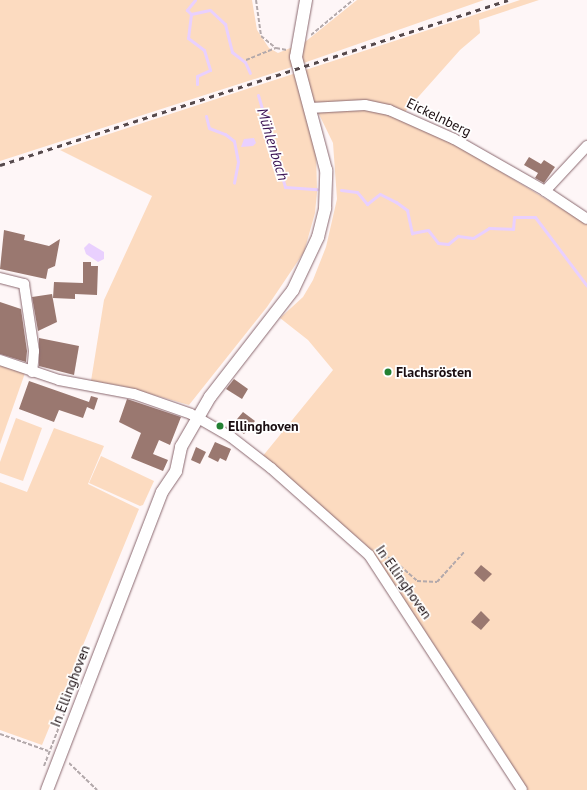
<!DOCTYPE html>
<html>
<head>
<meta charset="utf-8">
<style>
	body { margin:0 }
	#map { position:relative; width:587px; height:790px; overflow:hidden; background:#fef6f7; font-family:"PT Sans",sans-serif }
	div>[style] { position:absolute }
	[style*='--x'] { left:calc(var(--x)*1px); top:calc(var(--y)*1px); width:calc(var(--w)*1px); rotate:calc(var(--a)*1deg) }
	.green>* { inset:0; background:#fcdbc0 }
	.water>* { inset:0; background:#e9d0fe }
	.stream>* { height:3px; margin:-1.5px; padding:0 1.5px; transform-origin:1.5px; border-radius:1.5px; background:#e9d0fe }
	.building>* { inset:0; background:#9a7870 }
	.path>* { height:2px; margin-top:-1px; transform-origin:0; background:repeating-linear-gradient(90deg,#b3a9ab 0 4px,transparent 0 6px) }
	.roads { filter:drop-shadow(0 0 1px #8a686f) drop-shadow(0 0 1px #8a686f) }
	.minor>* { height:10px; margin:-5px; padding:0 5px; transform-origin:5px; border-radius:5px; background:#fff }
	.tertiary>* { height:12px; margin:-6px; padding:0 6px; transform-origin:6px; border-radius:6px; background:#fff }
	.rail>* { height:3px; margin-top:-1.5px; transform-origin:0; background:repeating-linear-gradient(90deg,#564a4d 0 5px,transparent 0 10px) }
	.dots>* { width:11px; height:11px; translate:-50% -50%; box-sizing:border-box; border:2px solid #fff; border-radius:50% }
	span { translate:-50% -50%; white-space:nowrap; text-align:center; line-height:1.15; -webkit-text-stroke:3.5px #fff; paint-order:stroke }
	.street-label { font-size:14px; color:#1a0d10 }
	.poi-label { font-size:14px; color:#1a0d10; font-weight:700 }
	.left { translate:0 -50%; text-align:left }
	.water-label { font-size:15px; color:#3b1253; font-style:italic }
</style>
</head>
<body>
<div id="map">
	<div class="green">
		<i style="clip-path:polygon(0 0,252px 0,257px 30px,269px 48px,278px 53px,305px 42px,357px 0,484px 0,295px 66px,0 161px)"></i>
		<i style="clip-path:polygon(520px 0,539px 0,479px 20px,480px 33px,460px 50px,404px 113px,587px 224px,587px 790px,526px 790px,497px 740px,377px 559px,365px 544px,262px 457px,333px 370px,308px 340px,280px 318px,303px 297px,313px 280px,326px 247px,337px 199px,333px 143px,315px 106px,317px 192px,315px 213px,304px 252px,267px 307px,189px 405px,122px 386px,91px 381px,104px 300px,152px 196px,60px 150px)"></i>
		<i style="clip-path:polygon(0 364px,25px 373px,0 444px)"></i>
		<i style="clip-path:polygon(16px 418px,42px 428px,23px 481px,0 473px,0 462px)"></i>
		<i style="clip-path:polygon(54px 428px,104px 446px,88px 484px,139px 509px,42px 745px,0 730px,0 482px,27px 492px)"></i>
		<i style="clip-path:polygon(101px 456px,154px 481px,143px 505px,140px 506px,89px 483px)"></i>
	</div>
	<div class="water">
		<i style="clip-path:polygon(254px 138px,256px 143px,253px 146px,241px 147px,244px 139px)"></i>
		<i style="clip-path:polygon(89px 243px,104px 252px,104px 259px,98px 262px,86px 254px,84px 248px)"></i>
	</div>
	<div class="stream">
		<i style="--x:195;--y:0;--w:13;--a:129"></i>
		<i style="--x:187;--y:10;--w:6;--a:45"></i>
		<i style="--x:191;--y:14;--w:19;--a:-12"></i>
		<i style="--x:210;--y:10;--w:21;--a:43"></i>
		<i style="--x:225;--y:24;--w:29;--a:76"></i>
		<i style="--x:232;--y:52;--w:16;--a:38"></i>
		<i style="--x:245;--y:62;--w:12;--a:66"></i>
		<i style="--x:191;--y:14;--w:24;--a:97"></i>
		<i style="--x:188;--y:38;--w:20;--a:37"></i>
		<i style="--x:204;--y:50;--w:21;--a:73"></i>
		<i style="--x:210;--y:70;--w:14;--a:155"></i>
		<i style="--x:197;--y:76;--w:8;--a:90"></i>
		<i style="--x:258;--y:95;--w:96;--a:73.6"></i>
		<i style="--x:285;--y:187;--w:32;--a:4"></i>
		<i style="--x:206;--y:116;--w:12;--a:76"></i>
		<i style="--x:209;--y:128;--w:17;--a:21"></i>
		<i style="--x:225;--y:134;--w:11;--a:38"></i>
		<i style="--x:234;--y:141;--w:21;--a:79"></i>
		<i style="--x:238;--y:162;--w:21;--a:101"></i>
		<i style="--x:341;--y:190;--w:16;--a:7"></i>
		<i style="--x:357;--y:192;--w:16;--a:50"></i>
		<i style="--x:367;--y:204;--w:16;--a:-38"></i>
		<i style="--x:380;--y:194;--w:18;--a:27"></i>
		<i style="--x:396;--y:202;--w:14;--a:36"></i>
		<i style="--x:407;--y:210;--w:24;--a:78"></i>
		<i style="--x:412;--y:233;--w:16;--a:-11"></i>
		<i style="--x:428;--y:230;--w:16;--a:52"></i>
		<i style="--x:438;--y:243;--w:10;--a:6"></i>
		<i style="--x:448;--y:244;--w:13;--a:-39"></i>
		<i style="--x:458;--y:236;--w:15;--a:8"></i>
		<i style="--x:473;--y:238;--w:19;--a:-32"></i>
		<i style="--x:489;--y:228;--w:24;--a:2"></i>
		<i style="--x:513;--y:229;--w:12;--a:-85"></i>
		<i style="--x:514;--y:217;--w:21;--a:0"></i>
		<i style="--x:535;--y:217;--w:86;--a:53"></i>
	</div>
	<div class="building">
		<i style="clip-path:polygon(529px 157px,541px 164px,544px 160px,555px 167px,544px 183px,535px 178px,538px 173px,524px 165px)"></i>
		<i style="clip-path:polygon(4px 230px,25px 235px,24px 240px,49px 246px,60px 239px,55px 266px,48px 269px,46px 279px,0 269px)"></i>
		<i style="clip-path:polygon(83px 262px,91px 262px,91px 266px,98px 266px,97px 295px,75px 294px,75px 299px,53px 298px,54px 282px,83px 283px)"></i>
		<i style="clip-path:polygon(52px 294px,57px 322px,38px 331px,32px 297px)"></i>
		<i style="clip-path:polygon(0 302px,21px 309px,27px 351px,26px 362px,0 354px)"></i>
		<i style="clip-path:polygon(39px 338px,79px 346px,74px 375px,39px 366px)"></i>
		<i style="clip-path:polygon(234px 379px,248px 389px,242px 399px,226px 389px)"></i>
		<i style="clip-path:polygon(29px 381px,89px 402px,91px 396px,98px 398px,94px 410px,87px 407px,83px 418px,59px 410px,54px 422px,19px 409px)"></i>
		<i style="clip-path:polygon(127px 399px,181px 417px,170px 445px,159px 440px,153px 454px,168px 460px,163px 471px,131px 458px,141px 433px,119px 422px)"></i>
		<i style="clip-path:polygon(243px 412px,255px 421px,244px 434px,232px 425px)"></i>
		<i style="clip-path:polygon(215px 442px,231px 449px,226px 461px,220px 458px,218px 462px,208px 457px)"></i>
		<i style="clip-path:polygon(196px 447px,206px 452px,200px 464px,191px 460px)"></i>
		<i style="clip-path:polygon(481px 565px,492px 574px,484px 582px,474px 573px)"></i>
		<i style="clip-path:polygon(481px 611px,490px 620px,481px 630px,471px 622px)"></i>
	</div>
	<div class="path">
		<i style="--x:256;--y:0;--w:36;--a:82"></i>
		<i style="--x:261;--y:36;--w:19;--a:39"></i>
		<i style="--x:276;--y:48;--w:11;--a:10"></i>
		<i style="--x:311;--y:35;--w:55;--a:-39.8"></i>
		<i style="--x:246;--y:60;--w:32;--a:-22"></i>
		<i style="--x:382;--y:557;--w:9;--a:6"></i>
		<i style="--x:391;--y:558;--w:35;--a:41"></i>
		<i style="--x:417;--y:581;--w:20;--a:3"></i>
		<i style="--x:437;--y:582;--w:42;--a:-47.9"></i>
		<i style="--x:0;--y:734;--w:51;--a:19.5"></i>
		<i style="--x:69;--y:763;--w:39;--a:44"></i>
		<i style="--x:44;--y:766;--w:97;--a:-69"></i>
	</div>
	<div class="roads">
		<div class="minor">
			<i style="--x:310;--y:108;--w:55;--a:-3.1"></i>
			<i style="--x:365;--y:105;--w:25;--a:12"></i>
			<i style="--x:389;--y:110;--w:71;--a:24"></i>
			<i style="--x:454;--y:139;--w:105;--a:29.7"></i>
			<i style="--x:545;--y:191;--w:50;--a:33.7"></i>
			<i style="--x:545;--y:191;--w:62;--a:-47"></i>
			<i style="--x:0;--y:278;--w:25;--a:14"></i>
			<i style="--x:24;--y:284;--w:68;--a:81.5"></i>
			<i style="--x:34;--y:351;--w:21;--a:95"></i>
			<i style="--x:0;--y:360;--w:62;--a:18.7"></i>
			<i style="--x:59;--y:380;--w:76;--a:10.6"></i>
			<i style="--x:134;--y:394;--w:60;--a:19.3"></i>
			<i style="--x:191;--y:414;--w:46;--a:29.9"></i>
			<i style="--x:231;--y:437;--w:51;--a:37.8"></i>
			<i style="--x:271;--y:468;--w:131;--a:41.6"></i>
			<i style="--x:369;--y:555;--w:280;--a:56.9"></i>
		</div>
		<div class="tertiary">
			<i style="--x:47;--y:790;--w:319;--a:-68.9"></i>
			<i style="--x:162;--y:492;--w:25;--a:-56"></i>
			<i style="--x:176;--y:471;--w:25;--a:-78"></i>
			<i style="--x:181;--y:447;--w:58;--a:-59.9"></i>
			<i style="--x:210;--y:397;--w:135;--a:-52.2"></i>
			<i style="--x:293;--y:290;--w:59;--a:-64.7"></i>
			<i style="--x:318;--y:237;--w:30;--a:-76"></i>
			<i style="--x:325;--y:208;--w:38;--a:-88"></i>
			<i style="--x:326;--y:170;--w:117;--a:-104.9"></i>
			<i style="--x:296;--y:57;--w:58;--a:-80"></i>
		</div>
	</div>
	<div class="rail">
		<i style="--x:0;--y:165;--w:534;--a:-17.99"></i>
	</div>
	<div class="dots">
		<i style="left:388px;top:372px;background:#238133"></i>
		<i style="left:220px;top:426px;background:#238133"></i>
	</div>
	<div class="street-label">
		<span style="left:439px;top:117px;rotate:26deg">Eickelnberg</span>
		<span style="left:404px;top:582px;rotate:55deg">In Ellinghoven</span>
		<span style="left:70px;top:686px;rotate:-69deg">In Ellinghoven</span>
	</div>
	<div class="poi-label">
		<span class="left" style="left:396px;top:372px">Flachsrösten</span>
		<span class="left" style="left:228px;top:426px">Ellinghoven</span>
	</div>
	<div class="water-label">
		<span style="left:273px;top:144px;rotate:73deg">Mühlenbach</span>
	</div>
</div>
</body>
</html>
